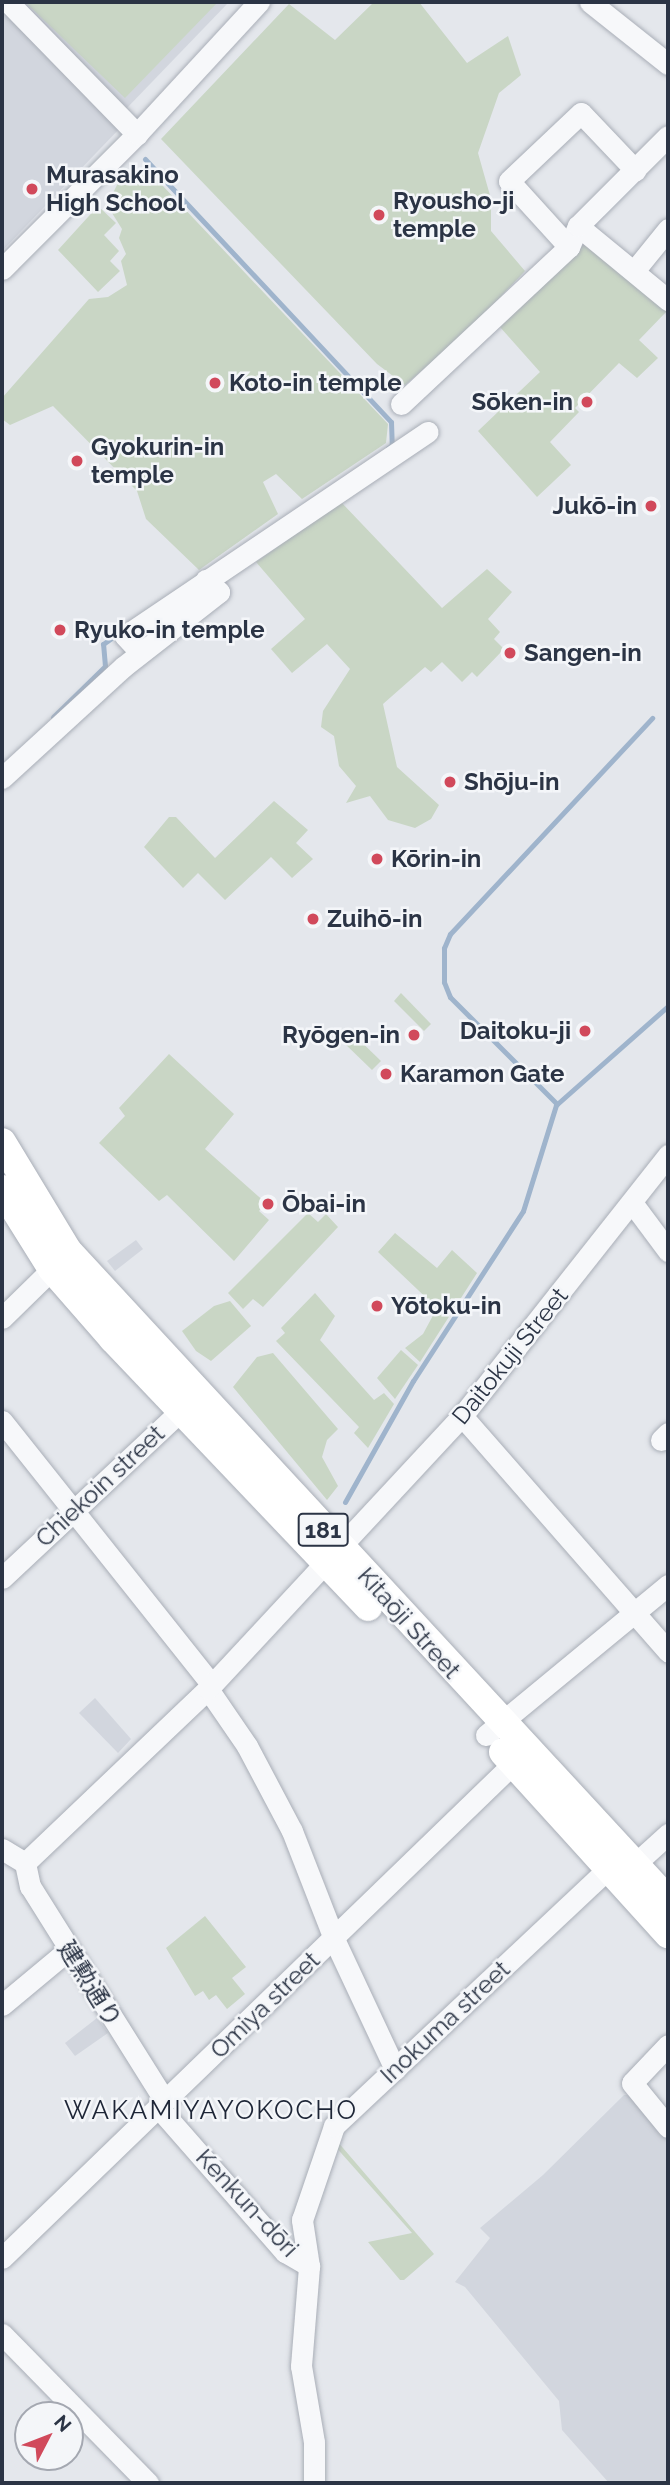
<!DOCTYPE html>
<html>
<head>
<meta charset="utf-8">
<style>
	body { margin:0 }
	#map { position:relative; width:670px; height:2485px; overflow:hidden; background:#e4e7ec; font-family:Raleway,"Noto Sans JP",sans-serif }
	div>[style] { position:absolute }
	[style*='--x'] { left:calc(var(--x)*1px); top:calc(var(--y)*1px); width:calc(var(--w)*1px); rotate:calc(var(--a)*1deg) }
	.built>* { inset:0; background:#d2d6de }
	.green>* { inset:0; background:#c9d6c5 }
	.stream>* { height:5px; margin:-2.5px; padding:0 2.5px; transform-origin:2.5px; border-radius:2.5px; background:#9fb4cc }
	.roads { filter:drop-shadow(0 0 2px #a9aeb7) drop-shadow(0 0 2px #a9aeb7) }
	.minor>* { height:21px; margin:-10.5px; padding:0 10.5px; transform-origin:10.5px; border-radius:10.5px; background:#f7f8fa }
	.major>* { height:28px; margin:-14px; padding:0 14px; transform-origin:14px; border-radius:14px; background:#fff }
	.dots>* { width:19px; height:19px; translate:-50% -50%; box-sizing:border-box; border:4px solid #f4f6f9; border-radius:50% }
	span { translate:-50% -50%; white-space:nowrap; text-align:center; line-height:1.15; -webkit-text-stroke:5px #f4f6f9; paint-order:stroke }
	.shield-label span { padding:2px 5px; background:#f4f6f9; border:2px solid; border-radius:5px; -webkit-text-stroke-width:0 }
	.shield-label { font-size:23px; color:#2b3445; font-weight:700 }
	.poi-label { font-size:24px; color:#2b3445; font-weight:700 }
	.left { translate:0 -50%; text-align:left }
	.right { translate:-100% -50%; text-align:right }
	.street-label { font-size:24px; color:#2b3445 }
	.neighbourhood-label { font-size:26px; color:#1d2536; letter-spacing:2px }
	.frame { position:absolute; inset:0; border:4px solid #2b3445; pointer-events:none }
	.north { position:absolute; left:14px; top:2401px; width:70px; height:70px; box-sizing:border-box; background:#f4f6f9; border:2px solid #a4a8b1; border-radius:50%; rotate:48deg; font-size:19px; font-weight:700; line-height:28px; text-align:center; color:#2b3445 }
	.north::after { content:''; display:block; margin:auto; width:24px; height:32px; background:#d1495b; clip-path:polygon(50% 0,100% 100%,50% 72%,0 100%) }
</style>
</head>
<body>
<div id="map">
	<div class="built">
		<i style="clip-path:polygon(16px 2px,229px 2px,126px 109px)"></i>
		<i style="clip-path:polygon(2px 5px,122px 126px,2px 251px)"></i>
		<i style="clip-path:polygon(136px 1240px,143px 1249px,115px 1271px,107px 1261px)"></i>
		<i style="clip-path:polygon(95px 1698px,131px 1739px,118px 1753px,79px 1713px)"></i>
		<i style="clip-path:polygon(97px 2018px,108px 2033px,75px 2056px,65px 2043px)"></i>
		<i style="clip-path:polygon(624px 2095px,631px 2095px,668px 2140px,668px 2483px,609px 2483px,562px 2430px,559px 2401px,465px 2287px,455px 2282px,490px 2238px,480px 2228px,543px 2175px)"></i>
	</div>
	<div class="green">
		<i style="clip-path:polygon(25px 2px,218px 2px,125px 98px)"></i>
		<i style="clip-path:polygon(374px 2px,419px 2px,467px 63px,508px 36px,521px 75px,499px 93px,478px 153px,491px 199px,491px 231px,525px 271px,468px 331px,405px 385px,377px 364px,161px 139px,289px 4px,335px 40px)"></i>
		<i style="clip-path:polygon(145px 167px,388px 424px,386px 443px,302px 499px,276px 474px,263px 482px,278px 514px,199px 570px,146px 519px,137px 491px,53px 406px,10px 425px,2px 419px,2px 398px,89px 299px,108px 297px,127px 285px,121px 261px,126px 254px,119px 238px,122px 229px,107px 205px,120px 179px)"></i>
		<i style="clip-path:polygon(98px 206px,116px 223px,104px 235px,119px 251px,110px 261px,120px 271px,98px 292px,58px 250px)"></i>
		<i style="clip-path:polygon(585px 243px,630px 276px,667px 311px,639px 340px,658px 358px,637px 378px,619px 363px,575px 408px,579px 412px,550px 442px,571px 465px,537px 497px,478px 431px,540px 372px,500px 327px)"></i>
		<i style="clip-path:polygon(341px 502px,442px 608px,487px 569px,512px 592px,488px 619px,500px 632px,494px 639px,504px 649px,477px 677px,472px 672px,462px 682px,442px 662px,431px 672px,425px 667px,383px 704px,397px 767px,439px 805px,431px 819px,415px 828px,388px 820px,370px 796px,346px 803px,356px 786px,339px 766px,334px 736px,321px 727px,323px 711px,350px 669px,327px 644px,292px 673px,271px 649px,305px 619px,256px 562px)"></i>
		<i style="clip-path:polygon(274px 801px,308px 830px,296px 843px,313px 859px,292px 878px,271px 857px,225px 900px,198px 873px,183px 888px,144px 847px,169px 817px,176px 817px,215px 858px)"></i>
		<i style="clip-path:polygon(401px 993px,431px 1024px,424px 1031px,394px 1001px)"></i>
		<i style="clip-path:polygon(351px 1032px,381px 1061px,372px 1070px,342px 1041px)"></i>
		<i style="clip-path:polygon(169px 1054px,234px 1114px,205px 1149px,266px 1203px,259px 1211px,269px 1220px,234px 1261px,167px 1195px,159px 1201px,99px 1143px,125px 1116px,119px 1108px)"></i>
		<i style="clip-path:polygon(308px 1213px,318px 1222px,326px 1214px,338px 1227px,263px 1307px,253px 1299px,243px 1309px,228px 1293px)"></i>
		<i style="clip-path:polygon(395px 1233px,437px 1268px,452px 1250px,477px 1273px,420px 1362px,405px 1348px,423px 1334px,437px 1308px,378px 1252px)"></i>
		<i style="clip-path:polygon(315px 1293px,335px 1316px,320px 1340px,374px 1400px,384px 1393px,394px 1404px,368px 1448px,354px 1433px,359px 1427px,276px 1341px,285px 1333px,281px 1328px)"></i>
		<i style="clip-path:polygon(230px 1301px,251px 1326px,211px 1361px,196px 1351px,182px 1331px,214px 1306px)"></i>
		<i style="clip-path:polygon(401px 1350px,418px 1365px,395px 1399px,377px 1378px)"></i>
		<i style="clip-path:polygon(273px 1353px,338px 1429px,327px 1440px,322px 1457px,338px 1486px,327px 1500px,233px 1387px,257px 1357px)"></i>
		<i style="clip-path:polygon(205px 1916px,246px 1967px,232px 1978px,245px 1994px,227px 2009px,216px 1995px,209px 2000px,203px 1991px,195px 1996px,166px 1948px)"></i>
		<i style="clip-path:polygon(337px 2141px,434px 2254px,404px 2280px,400px 2280px,368px 2242px,412px 2233px,334px 2145px)"></i>
	</div>
	<div class="stream">
		<i style="--x:145;--y:159;--w:360;--a:46.9"></i>
		<i style="--x:391;--y:422;--w:23;--a:88"></i>
		<i style="--x:392;--y:445;--w:5;--a:143"></i>
		<i style="--x:53;--y:717;--w:73;--a:-44.4"></i>
		<i style="--x:105;--y:666;--w:22;--a:-95"></i>
		<i style="--x:103;--y:644;--w:21;--a:-35"></i>
		<i style="--x:557;--y:1104;--w:151;--a:-135"></i>
		<i style="--x:450;--y:997;--w:16;--a:-112"></i>
		<i style="--x:444;--y:982;--w:34;--a:-90"></i>
		<i style="--x:444;--y:948;--w:15;--a:-67"></i>
		<i style="--x:450;--y:934;--w:296;--a:-46.9"></i>
		<i style="--x:345;--y:1502;--w:139;--a:-60.7"></i>
		<i style="--x:413;--y:1381;--w:202;--a:-57.1"></i>
		<i style="--x:523;--y:1211;--w:111;--a:-72.7"></i>
		<i style="--x:556;--y:1105;--w:149;--a:-41.5"></i>
	</div>
	<div class="roads">
		<div class="minor">
			<i style="--x:8;--y:2;--w:185;--a:45.7"></i>
			<i style="--x:590;--y:2;--w:100;--a:38.5"></i>
			<i style="--x:578;--y:226;--w:117;--a:39.4"></i>
			<i style="--x:569;--y:247;--w:89;--a:-132.3"></i>
			<i style="--x:509;--y:181;--w:99;--a:-43.4"></i>
			<i style="--x:581;--y:113;--w:79;--a:46.5"></i>
			<i style="--x:2;--y:269;--w:191;--a:-45"></i>
			<i style="--x:137;--y:134;--w:180;--a:-47.3"></i>
			<i style="--x:634;--y:271;--w:54;--a:-51"></i>
			<i style="--x:401;--y:404;--w:230;--a:-43.1"></i>
			<i style="--x:569;--y:247;--w:23;--a:-67"></i>
			<i style="--x:578;--y:226;--w:127;--a:-45"></i>
			<i style="--x:140;--y:652;--w:22;--a:-133"></i>
			<i style="--x:125;--y:636;--w:365;--a:-34"></i>
			<i style="--x:2;--y:778;--w:164;--a:-42.5"></i>
			<i style="--x:123;--y:667;--w:122;--a:-38"></i>
			<i style="--x:219;--y:592;--w:18;--a:-137"></i>
			<i style="--x:633;--y:1204;--w:59;--a:53.3"></i>
			<i style="--x:2;--y:1318;--w:70;--a:-44.4"></i>
			<i style="--x:462;--y:1416;--w:313;--a:48.8"></i>
			<i style="--x:2;--y:1421;--w:337;--a:51.5"></i>
			<i style="--x:661;--y:1440;--w:10;--a:-45"></i>
			<i style="--x:2;--y:1578;--w:260;--a:-43.1"></i>
			<i style="--x:208;--y:1689;--w:69;--a:55.6"></i>
			<i style="--x:247;--y:1746;--w:96;--a:62.1"></i>
			<i style="--x:292;--y:1831;--w:116;--a:68.7"></i>
			<i style="--x:334;--y:1939;--w:144;--a:64.9"></i>
			<i style="--x:486;--y:1735;--w:236;--a:-39.5"></i>
			<i style="--x:2;--y:1849;--w:27;--a:31"></i>
			<i style="--x:25;--y:1863;--w:253;--a:-43.6"></i>
			<i style="--x:208;--y:1689;--w:373;--a:-47.1"></i>
			<i style="--x:462;--y:1416;--w:333;--a:-51.7"></i>
			<i style="--x:25;--y:1863;--w:24;--a:78"></i>
			<i style="--x:30;--y:1886;--w:254;--a:57.9"></i>
			<i style="--x:635;--y:1864;--w:45;--a:-42.3"></i>
			<i style="--x:2;--y:2005;--w:86;--a:-39.8"></i>
			<i style="--x:668;--y:2045;--w:52;--a:133.5"></i>
			<i style="--x:632;--y:2083;--w:57;--a:50.7"></i>
			<i style="--x:158;--y:2107;--w:193;--a:48.8"></i>
			<i style="--x:285;--y:2252;--w:28;--a:30"></i>
			<i style="--x:2;--y:2258;--w:723;--a:-44.05"></i>
			<i style="--x:2;--y:2334;--w:209;--a:45.6"></i>
			<i style="--x:314;--y:2483;--w:41;--a:-90"></i>
			<i style="--x:314;--y:2442;--w:77;--a:-99.7"></i>
			<i style="--x:301;--y:2366;--w:100;--a:-85.4"></i>
			<i style="--x:309;--y:2266;--w:47;--a:-98.7"></i>
			<i style="--x:302;--y:2220;--w:99;--a:-71.2"></i>
			<i style="--x:334;--y:2126;--w:376;--a:-43.2"></i>
		</div>
		<div class="major">
			<i style="--x:2;--y:1142;--w:127;--a:58.8"></i>
			<i style="--x:68;--y:1251;--w:884;--a:47.25"></i>
			<i style="--x:2;--y:1189;--w:94;--a:58"></i>
			<i style="--x:52;--y:1269;--w:93;--a:48.9"></i>
			<i style="--x:113;--y:1339;--w:370;--a:46.4"></i>
			<i style="--x:503;--y:1752;--w:246;--a:47.8"></i>
		</div>
	</div>
	<div class="dots">
		<i style="left:32px;top:189px;background:#d1495b"></i>
		<i style="left:379px;top:215px;background:#d1495b"></i>
		<i style="left:215px;top:383px;background:#d1495b"></i>
		<i style="left:587px;top:402px;background:#d1495b"></i>
		<i style="left:77px;top:461px;background:#d1495b"></i>
		<i style="left:651px;top:506px;background:#d1495b"></i>
		<i style="left:60px;top:630px;background:#d1495b"></i>
		<i style="left:510px;top:653px;background:#d1495b"></i>
		<i style="left:450px;top:782px;background:#d1495b"></i>
		<i style="left:377px;top:859px;background:#d1495b"></i>
		<i style="left:313px;top:919px;background:#d1495b"></i>
		<i style="left:585px;top:1031px;background:#d1495b"></i>
		<i style="left:414px;top:1035px;background:#d1495b"></i>
		<i style="left:386px;top:1074px;background:#d1495b"></i>
		<i style="left:268px;top:1204px;background:#d1495b"></i>
		<i style="left:377px;top:1306px;background:#d1495b"></i>
	</div>
	<div class="shield-label">
		<span style="left:323px;top:1530px">181</span>
	</div>
	<div class="poi-label">
		<span class="left" style="left:46px;top:189px">Murasakino<br>High School</span>
		<span class="left" style="left:393px;top:215px">Ryousho-ji<br>temple</span>
		<span class="left" style="left:229px;top:383px">Koto-in temple</span>
		<span class="right" style="left:573px;top:402px">Sōken-in</span>
		<span class="left" style="left:91px;top:461px">Gyokurin-in<br>temple</span>
		<span class="right" style="left:637px;top:506px">Jukō-in</span>
		<span class="left" style="left:74px;top:630px">Ryuko-in temple</span>
		<span class="left" style="left:524px;top:653px">Sangen-in</span>
		<span class="left" style="left:464px;top:782px">Shōju-in</span>
		<span class="left" style="left:391px;top:859px">Kōrin-in</span>
		<span class="left" style="left:327px;top:919px">Zuihō-in</span>
		<span class="right" style="left:571px;top:1031px">Daitoku-ji</span>
		<span class="right" style="left:400px;top:1035px">Ryōgen-in</span>
		<span class="left" style="left:400px;top:1074px">Karamon Gate</span>
		<span class="left" style="left:282px;top:1204px">Ōbai-in</span>
		<span class="left" style="left:391px;top:1306px">Yōtoku-in</span>
	</div>
	<div class="street-label">
		<span style="left:510px;top:1356px;rotate:-51deg">Daitokuji Street</span>
		<span style="left:100px;top:1486px;rotate:-43deg">Chiekoin street</span>
		<span style="left:409px;top:1623px;rotate:48deg">Kitaōji Street</span>
		<span style="left:90px;top:1984px;rotate:58deg">建勲通り</span>
		<span style="left:265px;top:2005px;rotate:-44deg">Omiya street</span>
		<span style="left:445px;top:2022px;rotate:-43deg">Inokuma street</span>
		<span style="left:247px;top:2203px;rotate:47deg">Kenkun-dōri</span>
	</div>
	<div class="neighbourhood-label">
		<span style="left:211px;top:2111px">WAKAMIYAYOKOCHO</span>
	</div>
	<div class="frame"></div>
	<div class="north">N</div>
</div>
</body>
</html>
